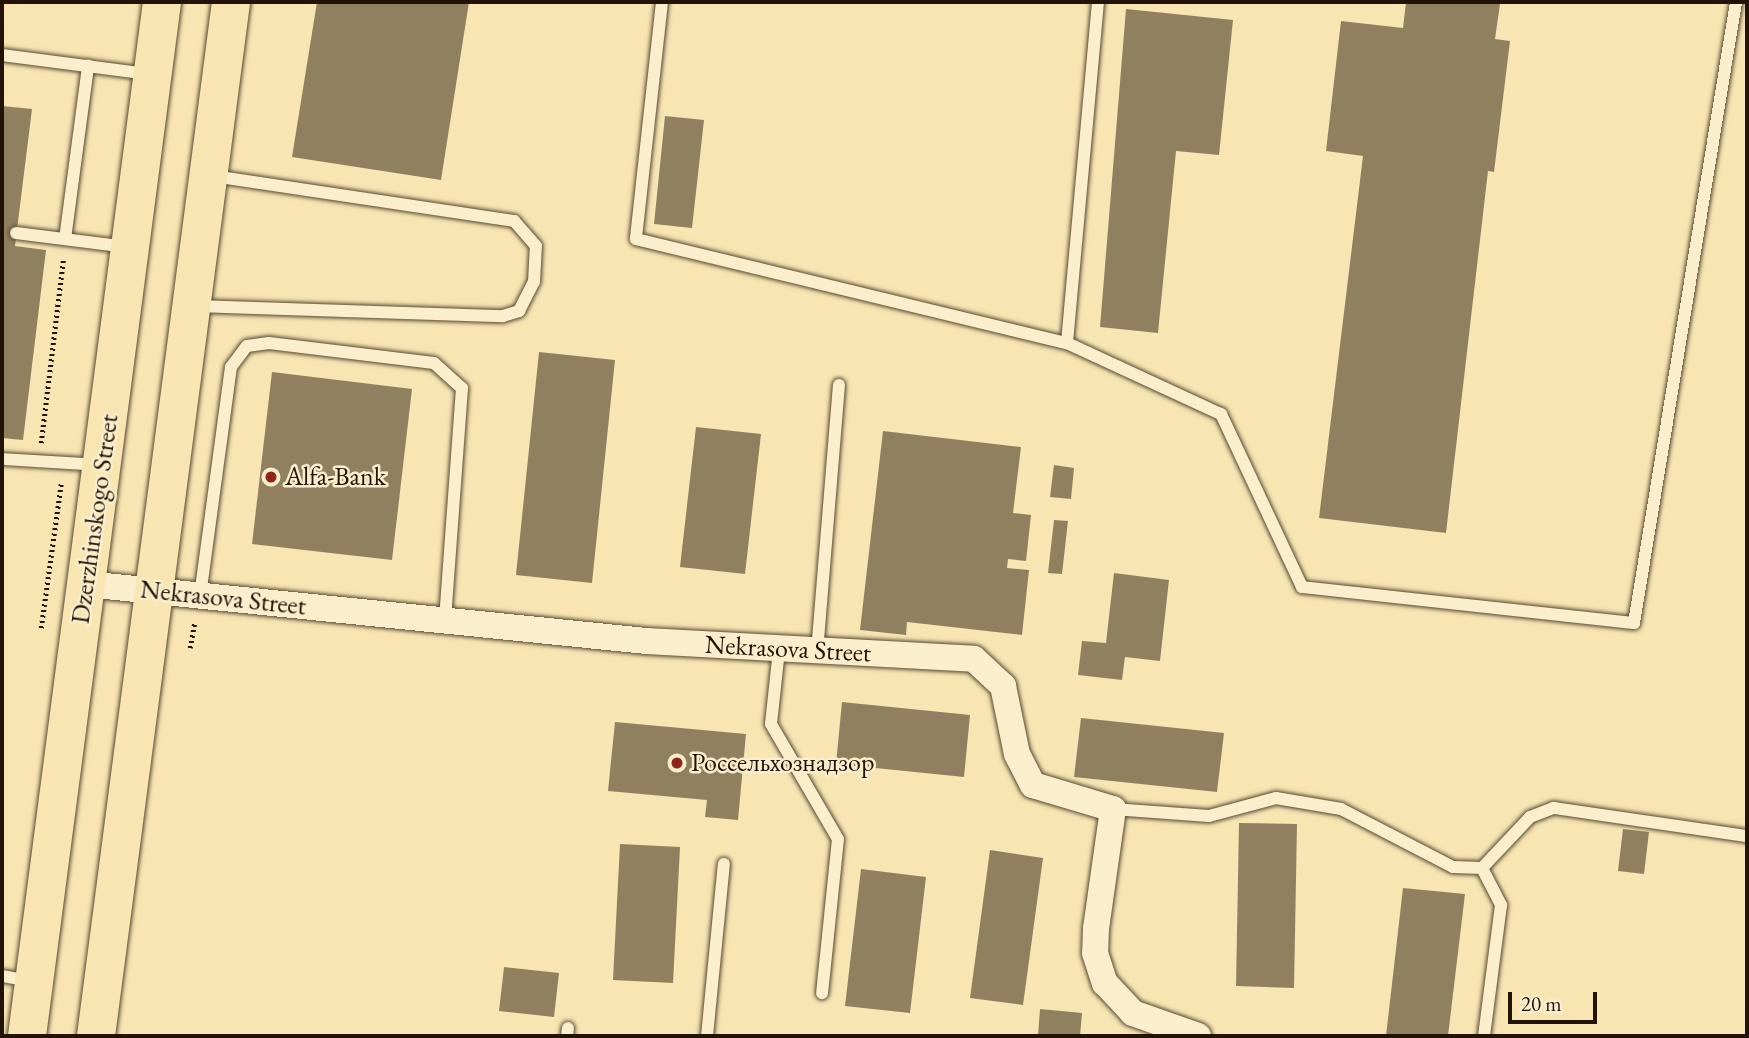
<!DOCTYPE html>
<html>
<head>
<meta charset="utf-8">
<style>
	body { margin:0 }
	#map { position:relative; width:1749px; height:1038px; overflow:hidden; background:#f8e5b2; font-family:"EB Garamond",serif }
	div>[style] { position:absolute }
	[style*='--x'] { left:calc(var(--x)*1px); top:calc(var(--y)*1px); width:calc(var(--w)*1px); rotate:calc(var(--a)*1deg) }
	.building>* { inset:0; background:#918060 }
	.path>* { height:4.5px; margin-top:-2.25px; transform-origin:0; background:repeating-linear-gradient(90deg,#211307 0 2px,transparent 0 5.5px) }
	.roads { filter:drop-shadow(0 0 2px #574832) drop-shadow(0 0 2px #574832) }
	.service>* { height:12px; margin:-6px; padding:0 6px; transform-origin:6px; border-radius:6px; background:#faeecd }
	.minor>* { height:26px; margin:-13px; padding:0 13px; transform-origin:13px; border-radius:13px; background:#faeecd }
	.primary>* { height:38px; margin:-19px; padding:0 19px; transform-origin:19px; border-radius:19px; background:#f8e5b2 }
	.dots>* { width:19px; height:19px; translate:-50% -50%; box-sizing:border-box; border:4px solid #faeecd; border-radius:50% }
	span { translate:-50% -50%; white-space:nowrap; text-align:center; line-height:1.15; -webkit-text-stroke:5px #faeecd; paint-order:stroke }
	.poi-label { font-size:26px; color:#211307 }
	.left { translate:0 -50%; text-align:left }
	.street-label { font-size:26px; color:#211307 }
	.frame { position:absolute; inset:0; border:4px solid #211307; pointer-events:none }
	.scale { position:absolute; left:1508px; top:992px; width:89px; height:32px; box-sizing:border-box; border:4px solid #211307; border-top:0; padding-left:9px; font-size:21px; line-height:24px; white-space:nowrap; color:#211307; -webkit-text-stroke:5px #faeecd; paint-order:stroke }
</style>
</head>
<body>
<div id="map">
	<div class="building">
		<i style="clip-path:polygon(317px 2px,469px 2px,441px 180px,292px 157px)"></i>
		<i style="clip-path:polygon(1406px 2px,1500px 4px,1495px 39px,1510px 41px,1494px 172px,1488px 171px,1446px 533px,1319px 518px,1363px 156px,1326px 151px,1341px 21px,1403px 28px)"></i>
		<i style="clip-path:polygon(1126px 9px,1233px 20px,1219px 155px,1176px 151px,1158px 333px,1100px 327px)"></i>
		<i style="clip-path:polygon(2px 106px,32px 109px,15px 246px,46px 250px,23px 440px,2px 438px)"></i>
		<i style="clip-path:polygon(665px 116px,704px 120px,692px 228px,654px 224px)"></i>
		<i style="clip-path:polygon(539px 352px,615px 360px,592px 583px,516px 575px)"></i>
		<i style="clip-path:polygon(272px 372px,412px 389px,392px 560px,252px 544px)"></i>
		<i style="clip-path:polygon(696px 427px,761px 434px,745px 574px,680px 567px)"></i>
		<i style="clip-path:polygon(883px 431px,1021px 447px,1013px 513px,1031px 515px,1026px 561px,1008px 559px,1007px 568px,1029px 570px,1022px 635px,907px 622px,906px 635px,860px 630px)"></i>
		<i style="clip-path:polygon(1054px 465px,1074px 468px,1071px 499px,1050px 497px)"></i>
		<i style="clip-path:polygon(1054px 520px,1068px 521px,1062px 574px,1048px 573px)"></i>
		<i style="clip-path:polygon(1114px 573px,1169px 580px,1160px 661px,1125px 657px,1122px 680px,1078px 675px,1082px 641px,1106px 643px)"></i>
		<i style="clip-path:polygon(842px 702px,970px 715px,964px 777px,836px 764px)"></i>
		<i style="clip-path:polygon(1081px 718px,1224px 733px,1217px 792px,1074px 777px)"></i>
		<i style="clip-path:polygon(615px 722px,746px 734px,738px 820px,705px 817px,707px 800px,608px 791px)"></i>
		<i style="clip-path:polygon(1239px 823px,1297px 824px,1294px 988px,1236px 986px)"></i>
		<i style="clip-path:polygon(1623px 829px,1649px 832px,1644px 874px,1618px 871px)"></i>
		<i style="clip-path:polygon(620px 844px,680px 847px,673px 983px,613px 980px)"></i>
		<i style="clip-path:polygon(990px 850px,1043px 858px,1023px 1005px,970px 998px)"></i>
		<i style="clip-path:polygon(861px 869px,926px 877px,910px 1013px,845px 1006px)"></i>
		<i style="clip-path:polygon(1403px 888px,1465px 894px,1448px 1036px,1386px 1036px)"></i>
		<i style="clip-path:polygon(504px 967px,559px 973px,554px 1017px,499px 1011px)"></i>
		<i style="clip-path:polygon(1040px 1009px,1082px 1013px,1080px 1036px,1038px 1036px)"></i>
	</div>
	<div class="path">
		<i style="--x:41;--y:443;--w:184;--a:-83.1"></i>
		<i style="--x:41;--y:628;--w:146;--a:-82.1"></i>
		<i style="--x:190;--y:648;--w:27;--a:-80"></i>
	</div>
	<div class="roads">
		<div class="service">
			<i style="--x:662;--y:2;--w:238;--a:96.3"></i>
			<i style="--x:636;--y:239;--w:443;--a:13.6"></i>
			<i style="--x:1098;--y:2;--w:342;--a:95.2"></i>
			<i style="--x:1067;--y:343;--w:170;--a:24.8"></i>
			<i style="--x:1221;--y:414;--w:191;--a:64.9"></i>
			<i style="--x:1302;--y:587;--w:334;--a:6.2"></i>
			<i style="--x:1634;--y:623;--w:629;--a:-80.67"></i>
			<i style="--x:2;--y:55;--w:148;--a:7.4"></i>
			<i style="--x:16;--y:233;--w:112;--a:7.2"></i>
			<i style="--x:65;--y:239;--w:175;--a:-82.4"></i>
			<i style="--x:195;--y:306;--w:308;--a:1.9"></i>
			<i style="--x:503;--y:316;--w:17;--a:-17"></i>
			<i style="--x:519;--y:311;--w:33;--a:-63"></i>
			<i style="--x:534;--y:282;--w:36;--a:-87"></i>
			<i style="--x:536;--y:246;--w:33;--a:-131"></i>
			<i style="--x:514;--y:221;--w:305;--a:-171.5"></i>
			<i style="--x:2;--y:459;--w:97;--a:3.5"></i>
			<i style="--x:200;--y:596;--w:231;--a:-82.3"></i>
			<i style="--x:231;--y:367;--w:26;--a:-53"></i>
			<i style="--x:247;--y:346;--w:22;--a:-8"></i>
			<i style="--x:269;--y:343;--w:166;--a:6.9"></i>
			<i style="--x:434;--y:363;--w:38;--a:42"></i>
			<i style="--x:462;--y:388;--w:234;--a:94.2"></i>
			<i style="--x:779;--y:650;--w:74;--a:96.2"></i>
			<i style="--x:771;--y:724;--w:133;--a:59.8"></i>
			<i style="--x:838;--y:839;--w:155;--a:95.9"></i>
			<i style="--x:817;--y:652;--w:268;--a:-85.3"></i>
			<i style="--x:1113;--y:809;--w:96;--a:4.2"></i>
			<i style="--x:1209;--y:816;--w:69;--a:-15"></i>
			<i style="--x:1276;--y:798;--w:66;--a:9.6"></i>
			<i style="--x:1341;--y:809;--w:126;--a:27.4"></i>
			<i style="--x:1453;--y:867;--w:29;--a:2"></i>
			<i style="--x:1482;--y:868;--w:42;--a:62.8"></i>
			<i style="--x:1501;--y:905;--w:132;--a:97.4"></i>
			<i style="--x:1482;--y:868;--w:70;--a:-46.7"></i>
			<i style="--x:1530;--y:817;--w:26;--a:-21"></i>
			<i style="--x:1554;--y:808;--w:195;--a:8.3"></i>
			<i style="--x:2;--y:976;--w:29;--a:10"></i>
			<i style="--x:567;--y:1036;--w:8;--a:-83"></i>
			<i style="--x:707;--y:1036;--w:173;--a:-84.4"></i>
		</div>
		<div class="minor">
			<i style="--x:86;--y:584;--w:563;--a:5.81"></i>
			<i style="--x:646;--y:641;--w:328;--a:3.1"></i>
			<i style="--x:974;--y:659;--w:40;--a:43"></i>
			<i style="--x:1003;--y:686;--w:69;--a:78.4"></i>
			<i style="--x:1017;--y:754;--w:35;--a:63"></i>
			<i style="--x:1033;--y:785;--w:84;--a:16.7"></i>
			<i style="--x:1113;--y:809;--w:120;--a:98.1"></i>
			<i style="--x:1096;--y:928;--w:25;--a:92"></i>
			<i style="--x:1095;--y:953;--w:32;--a:72"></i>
			<i style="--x:1105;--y:983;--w:41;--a:47"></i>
			<i style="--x:1133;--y:1013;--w:69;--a:19.5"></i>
		</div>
		<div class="primary">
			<i style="--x:27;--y:1036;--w:1043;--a:-82.56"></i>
			<i style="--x:96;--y:1036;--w:1043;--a:-82.56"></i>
		</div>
	</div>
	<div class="dots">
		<i style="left:271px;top:477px;background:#8f2418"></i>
		<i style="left:677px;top:763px;background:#8f2418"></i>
	</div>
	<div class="poi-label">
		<span class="left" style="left:285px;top:477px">Alfa-Bank</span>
		<span class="left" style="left:691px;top:763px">Россельхознадзор</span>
	</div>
	<div class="street-label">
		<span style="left:95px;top:519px;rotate:-82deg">Dzerzhinskogo Street</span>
		<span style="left:223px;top:598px;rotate:6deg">Nekrasova Street</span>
		<span style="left:788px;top:649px;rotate:3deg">Nekrasova Street</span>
	</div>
	<div class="frame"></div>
	<div class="scale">20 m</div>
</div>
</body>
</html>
